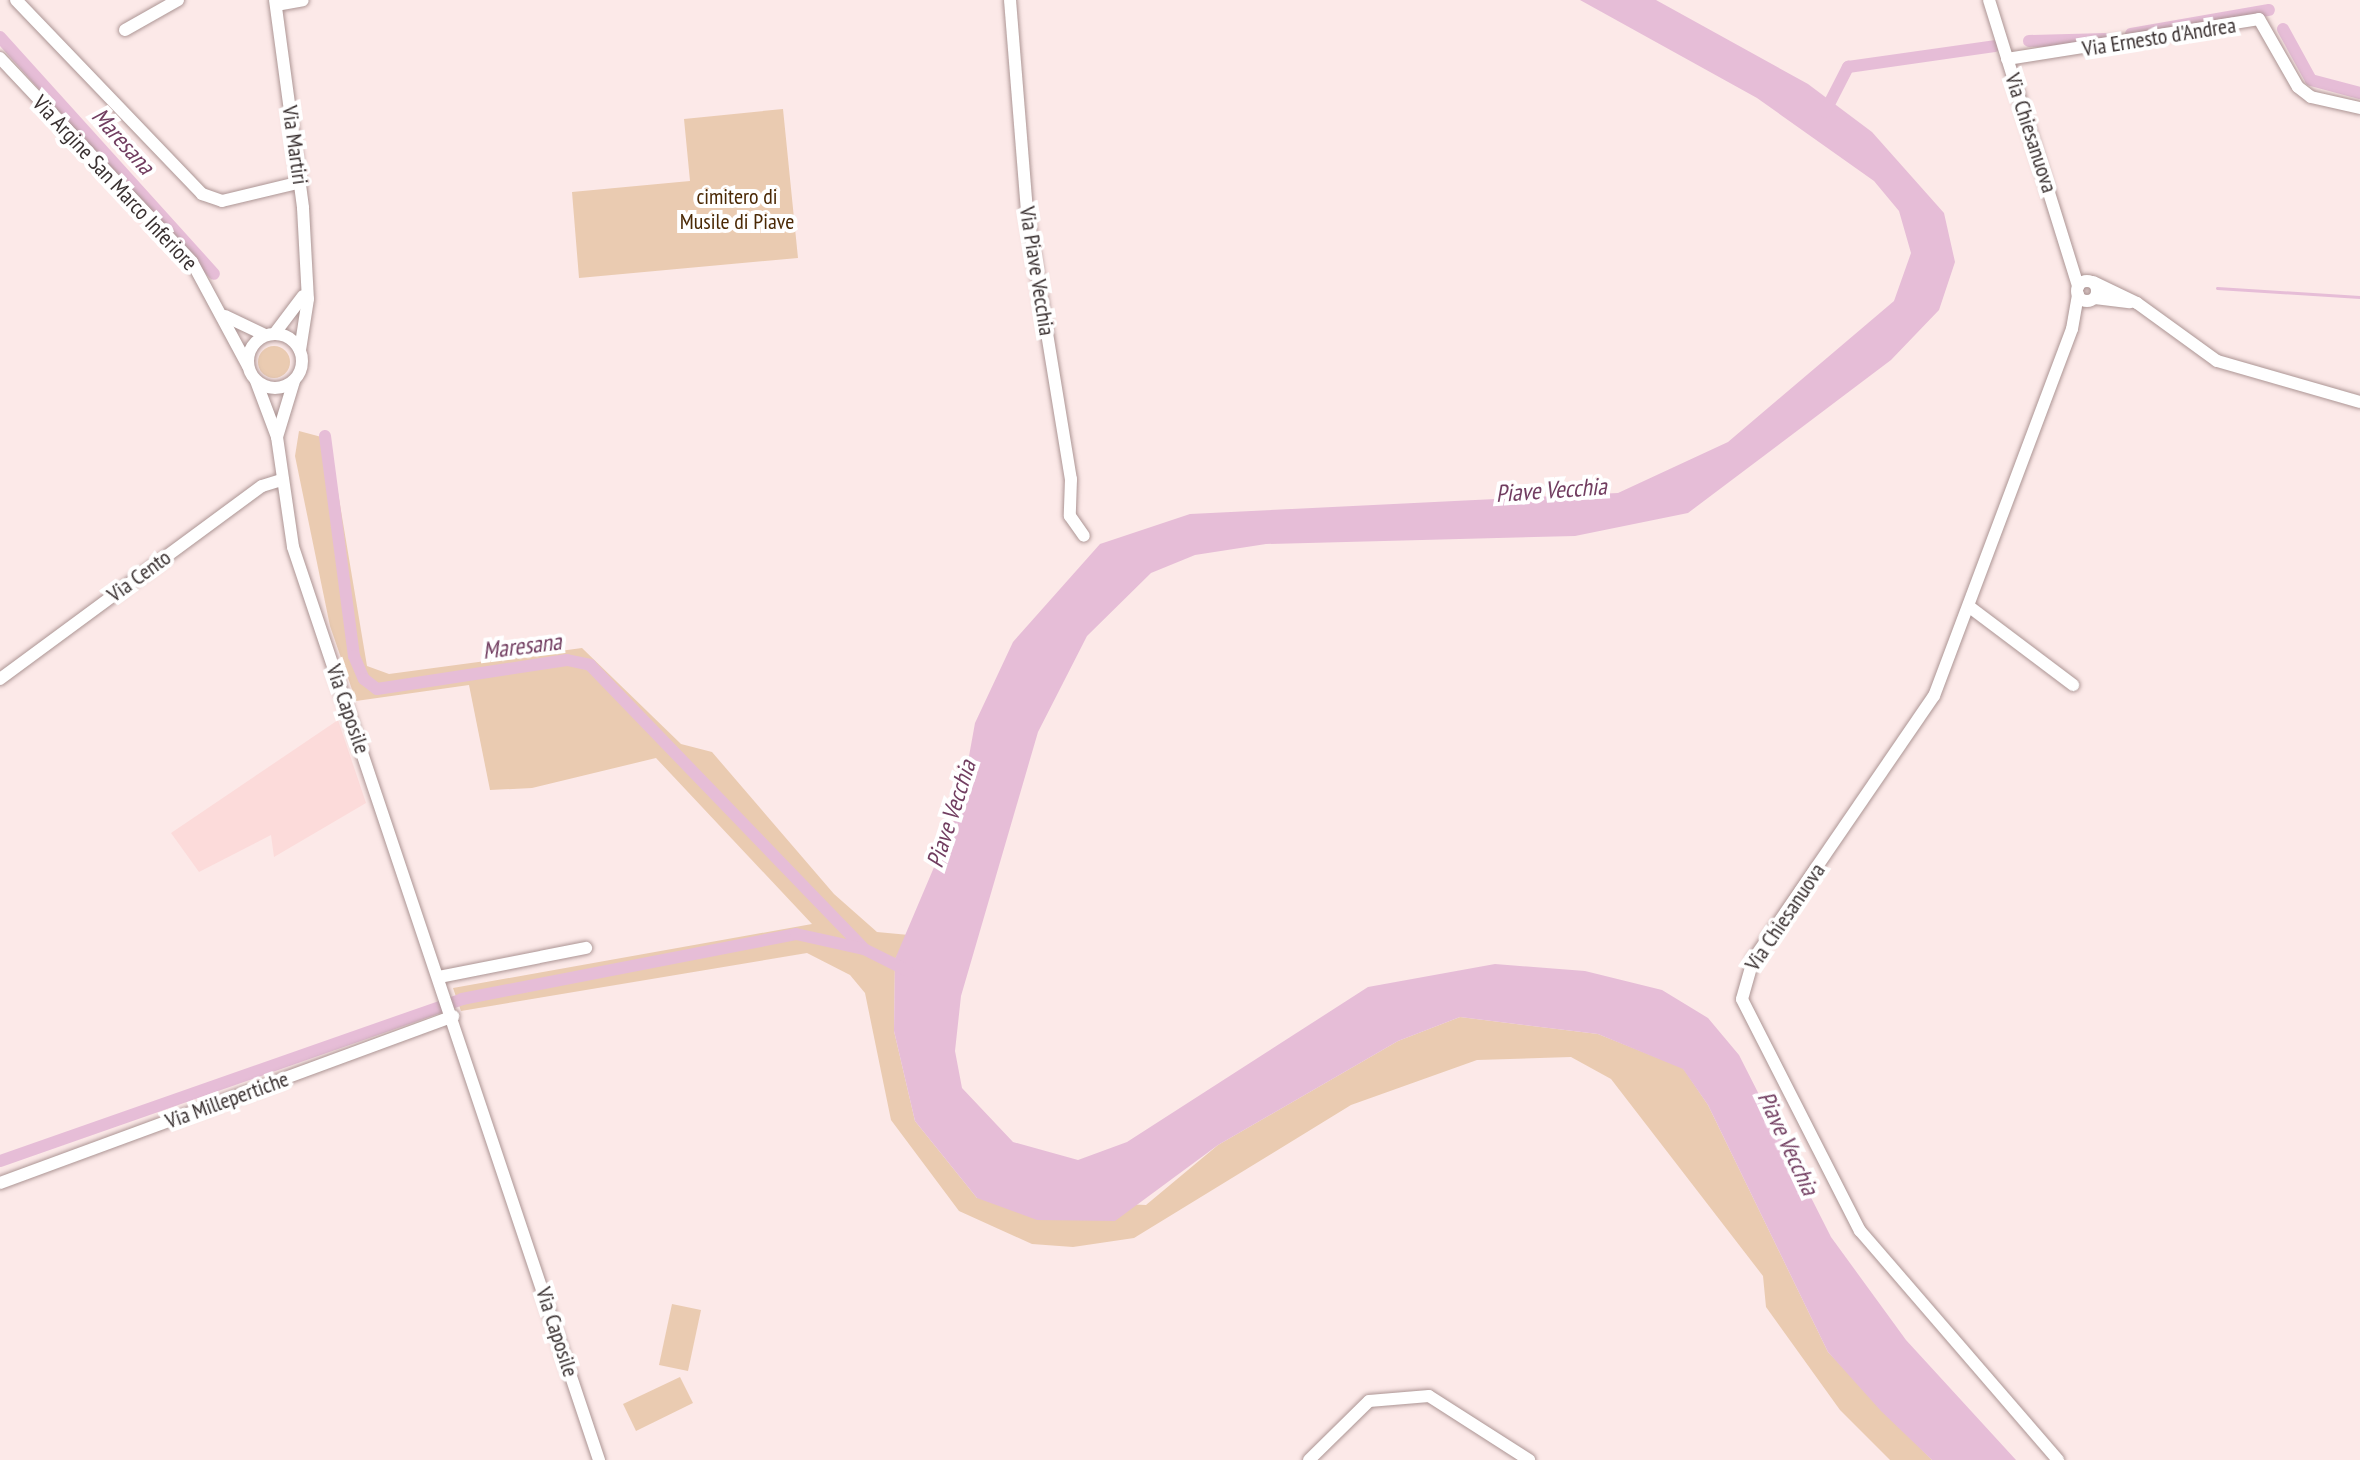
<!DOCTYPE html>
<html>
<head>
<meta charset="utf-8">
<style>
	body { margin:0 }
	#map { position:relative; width:2360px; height:1460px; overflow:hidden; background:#fce9e8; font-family:"PT Sans Narrow",sans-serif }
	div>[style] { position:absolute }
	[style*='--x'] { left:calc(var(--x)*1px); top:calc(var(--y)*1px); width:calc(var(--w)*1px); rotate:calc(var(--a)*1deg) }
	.built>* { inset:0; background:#fcdbda }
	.green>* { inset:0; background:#eacbb1 }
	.round { border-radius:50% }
	.water>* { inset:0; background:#e6bdd7 }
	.stream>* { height:3px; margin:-1.5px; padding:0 1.5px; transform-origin:1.5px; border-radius:1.5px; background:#e6bdd7 }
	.canal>* { height:12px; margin:-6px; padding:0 6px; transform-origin:6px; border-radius:6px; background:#e6bdd7 }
	.roads { filter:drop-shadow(0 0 2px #ac9594) drop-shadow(0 0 2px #ac9594) }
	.minor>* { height:12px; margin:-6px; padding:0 6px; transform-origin:6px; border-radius:6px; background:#fff }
	.minor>.ring { margin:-6px; padding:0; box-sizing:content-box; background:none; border:12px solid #fff; border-radius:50% }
	span { translate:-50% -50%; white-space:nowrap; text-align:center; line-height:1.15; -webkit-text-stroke:8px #fff; paint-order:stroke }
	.street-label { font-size:22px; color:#393030 }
	.park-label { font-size:22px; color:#4b2905 }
	.water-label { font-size:24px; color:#713d60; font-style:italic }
</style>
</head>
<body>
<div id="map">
	<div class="built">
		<i style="clip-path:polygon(338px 720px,366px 803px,274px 857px,271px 835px,199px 872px,171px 833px)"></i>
	</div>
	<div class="green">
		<i style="clip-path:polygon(783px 109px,798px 258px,579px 278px,572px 192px,690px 181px,684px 119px)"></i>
		<i class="round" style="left:258px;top:346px;width:32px;height:32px"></i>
		<i style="clip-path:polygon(299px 431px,329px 439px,367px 666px,389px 674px,582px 648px,681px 744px,712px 752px,834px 894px,877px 932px,909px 935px,895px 959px,894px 1031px,915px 1121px,977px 1198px,1146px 1205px,1218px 1145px,1398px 1041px,1460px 1017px,1598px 1034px,1683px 1068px,1708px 1105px,1828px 1352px,1932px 1460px,1890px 1460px,1840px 1410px,1766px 1307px,1763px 1276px,1611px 1079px,1571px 1057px,1477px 1060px,1351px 1105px,1134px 1238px,1073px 1247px,1032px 1244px,959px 1211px,891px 1120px,865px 993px,850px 975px,807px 953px,461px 1011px,453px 988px,812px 924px,656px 758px,532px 788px,490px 790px,469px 685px,356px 701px,330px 626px,295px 456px)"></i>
		<i style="clip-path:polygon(672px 1304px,701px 1310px,688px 1371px,659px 1365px)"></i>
		<i style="clip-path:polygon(680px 1377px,693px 1403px,636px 1431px,623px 1404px)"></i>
	</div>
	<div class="water">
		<i style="clip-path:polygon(1580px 0,1656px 0,1808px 84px,1872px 132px,1944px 213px,1955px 262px,1939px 310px,1891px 360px,1688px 513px,1575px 536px,1266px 544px,1195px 555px,1151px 573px,1087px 636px,1038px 732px,961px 996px,955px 1051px,962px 1088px,1013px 1142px,1078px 1160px,1127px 1142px,1368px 987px,1495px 964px,1585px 971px,1662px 990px,1708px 1018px,1739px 1055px,1831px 1237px,1906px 1340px,2016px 1460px,1932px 1460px,1881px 1411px,1828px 1352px,1708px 1105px,1683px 1069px,1598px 1034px,1460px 1017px,1398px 1041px,1218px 1145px,1115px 1221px,1037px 1220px,977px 1198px,915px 1121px,894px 1031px,895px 959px,960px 806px,975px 723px,1013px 642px,1100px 544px,1190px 514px,1618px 493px,1728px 442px,1894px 301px,1911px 253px,1899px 211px,1874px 181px,1757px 98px)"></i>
	</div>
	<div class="stream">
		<i style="--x:2217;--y:288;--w:143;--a:3.6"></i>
	</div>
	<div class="canal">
		<i style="--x:2283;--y:29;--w:58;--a:61.2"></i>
		<i style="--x:2311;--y:80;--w:51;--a:14.9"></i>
		<i style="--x:2131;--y:34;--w:140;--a:-9.9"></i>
		<i style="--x:0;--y:37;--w:319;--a:47.9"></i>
		<i style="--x:2029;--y:41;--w:77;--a:-1.5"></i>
		<i style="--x:1825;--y:112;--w:51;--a:-62.9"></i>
		<i style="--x:1848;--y:67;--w:148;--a:-8.1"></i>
		<i style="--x:325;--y:436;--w:222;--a:82.5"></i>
		<i style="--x:354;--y:656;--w:25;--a:67"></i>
		<i style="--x:364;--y:679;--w:16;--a:38"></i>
		<i style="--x:377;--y:689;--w:192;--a:-8.7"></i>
		<i style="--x:567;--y:660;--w:24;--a:12"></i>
		<i style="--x:590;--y:665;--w:393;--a:46"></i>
		<i style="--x:0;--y:1161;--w:490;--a:-19.3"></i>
		<i style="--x:462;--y:999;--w:340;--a:-11"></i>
		<i style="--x:796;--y:934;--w:70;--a:12.4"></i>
		<i style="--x:864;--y:949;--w:49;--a:26.6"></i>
	</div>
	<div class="roads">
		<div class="minor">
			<i style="--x:16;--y:0;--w:269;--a:46.2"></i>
			<i style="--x:202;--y:194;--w:21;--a:19"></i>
			<i style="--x:222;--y:201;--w:81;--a:-13.5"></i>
			<i style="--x:275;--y:0;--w:210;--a:82.3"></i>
			<i style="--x:303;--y:208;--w:91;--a:86.9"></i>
			<i style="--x:308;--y:299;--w:52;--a:98.9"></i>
			<i style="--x:1010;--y:0;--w:212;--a:85.4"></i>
			<i style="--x:1027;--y:211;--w:272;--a:80.7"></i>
			<i style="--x:1071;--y:479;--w:37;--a:92"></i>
			<i style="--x:1070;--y:516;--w:24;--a:55"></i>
			<i style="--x:1989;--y:0;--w:300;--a:72.7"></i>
			<i style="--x:276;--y:5;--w:27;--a:-10"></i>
			<i style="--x:125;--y:30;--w:61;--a:-29.5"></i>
			<i style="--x:0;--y:58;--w:280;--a:46.7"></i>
			<i style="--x:192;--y:262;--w:118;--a:61.7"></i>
			<i style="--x:2007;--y:59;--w:255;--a:-9"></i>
			<i style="--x:2259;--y:19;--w:78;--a:60.2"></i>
			<i style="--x:2298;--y:87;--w:16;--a:38"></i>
			<i style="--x:2311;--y:97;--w:50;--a:12.7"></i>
			<i class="ring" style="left:2077px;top:281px;width:8px;height:8px"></i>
			<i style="--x:2093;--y:282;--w:49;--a:25.5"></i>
			<i style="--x:2137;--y:303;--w:99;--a:35.9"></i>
			<i style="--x:2217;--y:361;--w:149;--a:16"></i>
			<i style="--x:2095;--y:298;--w:35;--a:7"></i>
			<i style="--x:225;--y:316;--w:44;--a:25.4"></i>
			<i style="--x:275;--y:333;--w:46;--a:-52.9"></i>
			<i class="ring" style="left:248px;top:334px;width:42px;height:42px"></i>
			<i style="--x:256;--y:381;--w:60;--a:69.4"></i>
			<i style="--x:277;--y:437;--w:111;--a:81.7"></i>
			<i style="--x:293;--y:547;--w:963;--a:71.47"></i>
			<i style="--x:277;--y:437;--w:59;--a:-73.1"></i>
			<i style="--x:1971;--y:608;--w:128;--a:37"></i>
			<i style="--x:0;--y:679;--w:325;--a:-36.4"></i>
			<i style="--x:262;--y:486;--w:21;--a:-17"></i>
			<i style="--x:439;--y:977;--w:150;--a:-11.2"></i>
			<i style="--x:0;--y:1183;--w:483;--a:-20.2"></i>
			<i style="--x:1309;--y:1460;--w:84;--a:-44.5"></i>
			<i style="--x:1369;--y:1401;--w:60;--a:-4.8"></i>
			<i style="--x:1429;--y:1396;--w:119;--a:32.6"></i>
			<i style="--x:2058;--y:1460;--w:303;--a:-130.8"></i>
			<i style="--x:1860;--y:1231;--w:260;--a:-117"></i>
			<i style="--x:1742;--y:999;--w:41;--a:-74.2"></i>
			<i style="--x:1753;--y:960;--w:320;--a:-55.6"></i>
			<i style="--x:1934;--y:696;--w:392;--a:-69.4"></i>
			<i style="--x:2072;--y:329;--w:35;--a:-80"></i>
		</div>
	</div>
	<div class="street-label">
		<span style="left:2159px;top:37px;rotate:-9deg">Via Ernesto d'Andrea</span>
		<span style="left:2031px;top:133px;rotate:72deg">Via Chiesanuova</span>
		<span style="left:295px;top:145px;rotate:82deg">Via Martiri</span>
		<span style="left:115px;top:183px;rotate:47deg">Via Argine San Marco Inferiore</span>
		<span style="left:1037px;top:271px;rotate:81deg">Via Piave Vecchia</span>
		<span style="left:139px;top:576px;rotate:-36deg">Via Cento</span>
		<span style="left:348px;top:709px;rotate:71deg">Via Caposile</span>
		<span style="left:1785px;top:917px;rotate:-56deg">Via Chiesanuova</span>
		<span style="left:227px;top:1100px;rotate:-20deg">Via Millepertiche</span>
		<span style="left:557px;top:1332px;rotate:72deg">Via Caposile</span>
	</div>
	<div class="park-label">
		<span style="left:737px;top:209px">cimitero di<br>Musile di Piave</span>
	</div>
	<div class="water-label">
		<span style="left:123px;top:141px;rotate:48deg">Maresana</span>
		<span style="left:1551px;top:490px;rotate:-4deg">Piave Vecchia</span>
		<span style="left:522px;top:646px;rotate:-7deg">Maresana</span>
		<span style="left:951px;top:814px;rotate:-72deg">Piave Vecchia</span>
		<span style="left:1788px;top:1143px;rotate:65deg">Piave Vecchia</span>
	</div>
</div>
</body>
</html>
